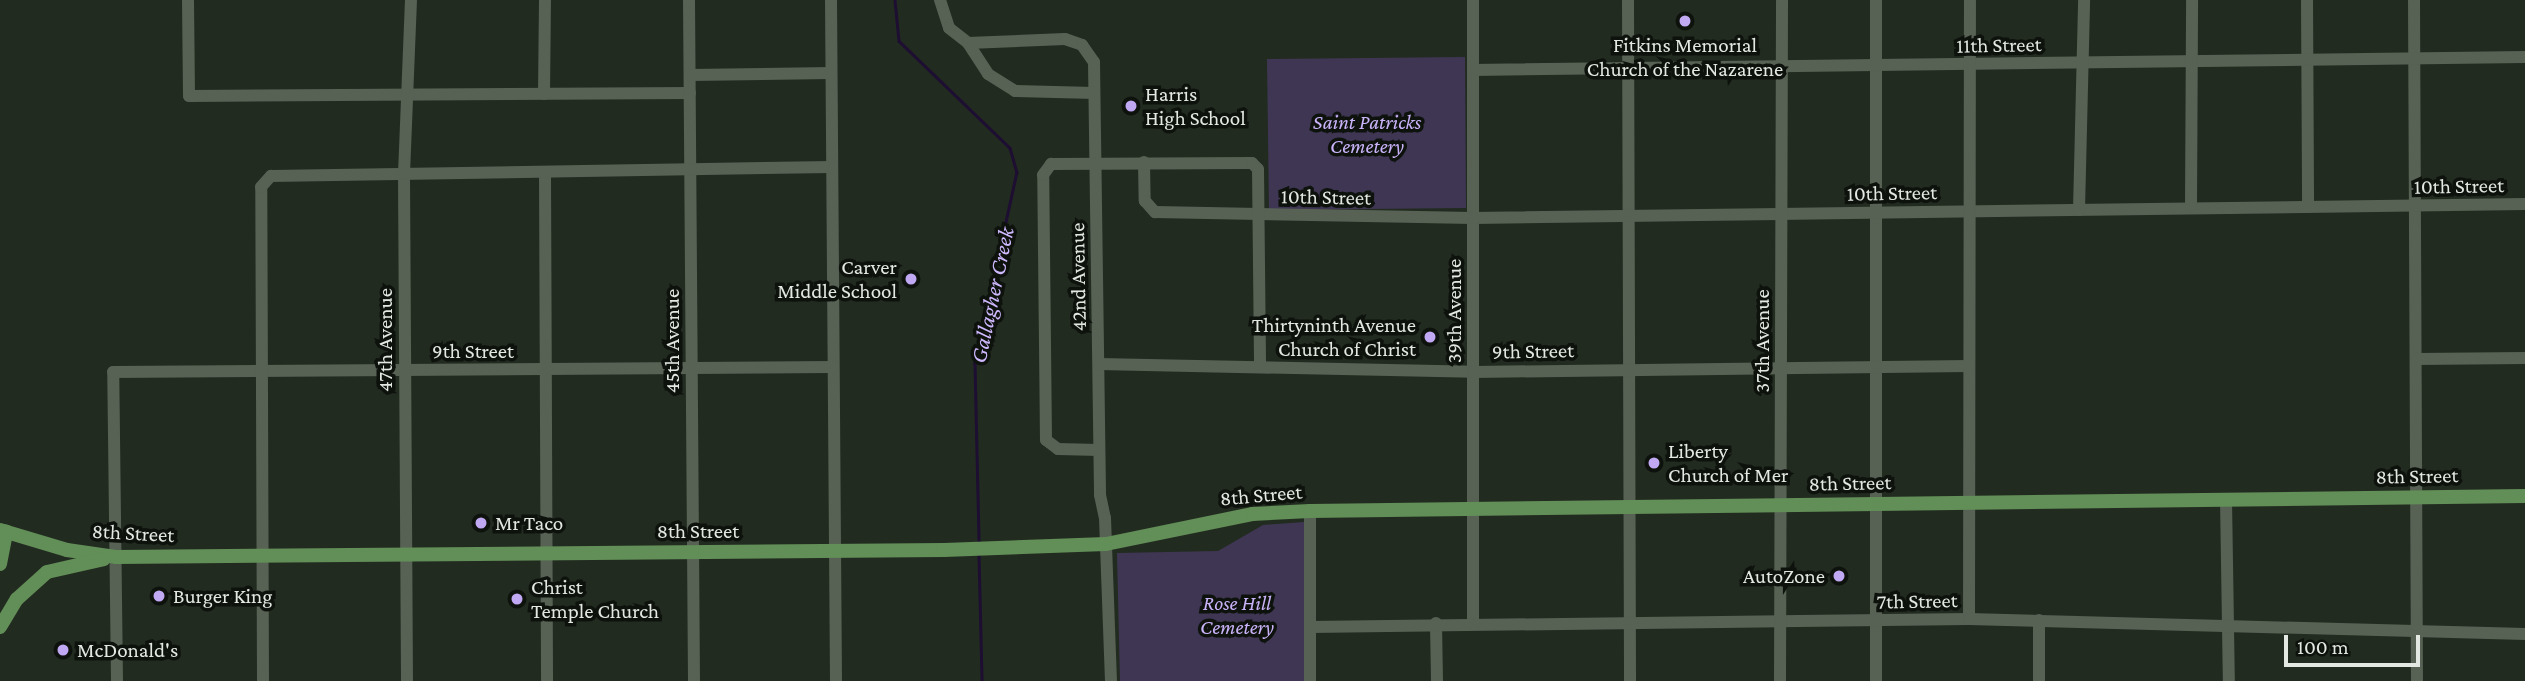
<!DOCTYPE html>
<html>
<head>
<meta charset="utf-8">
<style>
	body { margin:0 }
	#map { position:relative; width:2525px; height:681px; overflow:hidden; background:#222b20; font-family:"Crimson Pro",serif }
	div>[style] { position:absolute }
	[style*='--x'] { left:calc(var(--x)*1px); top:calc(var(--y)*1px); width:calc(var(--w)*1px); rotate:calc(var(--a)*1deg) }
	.green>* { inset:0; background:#3f3653 }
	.stream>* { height:2.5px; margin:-1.25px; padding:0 1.25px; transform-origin:1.25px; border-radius:1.25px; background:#1d0e32 }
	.minor>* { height:12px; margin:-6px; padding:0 6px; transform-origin:6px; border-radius:6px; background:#576154 }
	.major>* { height:14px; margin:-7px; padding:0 7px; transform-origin:7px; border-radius:7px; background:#628e57 }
	.dots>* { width:19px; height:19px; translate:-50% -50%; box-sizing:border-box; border:4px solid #0e120d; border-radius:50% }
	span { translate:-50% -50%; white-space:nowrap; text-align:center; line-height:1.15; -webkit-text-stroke:7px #0e120d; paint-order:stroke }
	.poi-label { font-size:21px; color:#e3e9e2 }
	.left { translate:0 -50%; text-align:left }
	.right { translate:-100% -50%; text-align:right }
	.street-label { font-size:21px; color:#e3e9e2 }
	.park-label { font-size:21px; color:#c9b3f9; font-style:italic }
	.water-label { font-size:23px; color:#ceb8fe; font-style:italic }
	.scale { position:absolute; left:2284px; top:635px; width:136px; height:32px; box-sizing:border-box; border:4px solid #e3e9e2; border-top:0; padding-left:9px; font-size:21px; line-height:24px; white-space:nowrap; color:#e3e9e2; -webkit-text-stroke:5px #0e120d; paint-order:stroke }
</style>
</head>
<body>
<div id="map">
	<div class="green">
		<i style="clip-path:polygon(1465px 57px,1466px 208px,1269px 210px,1267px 59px)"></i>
		<i style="clip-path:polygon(1304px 522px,1307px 681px,1120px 681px,1117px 553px,1218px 551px,1263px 525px)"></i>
	</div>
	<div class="stream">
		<i style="--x:895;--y:0;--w:41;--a:84.4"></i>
		<i style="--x:899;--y:41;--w:154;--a:43.9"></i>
		<i style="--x:1010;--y:148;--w:25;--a:74"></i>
		<i style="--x:1017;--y:172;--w:196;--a:102.4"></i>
		<i style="--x:975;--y:363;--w:182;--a:88.7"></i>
		<i style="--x:979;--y:555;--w:126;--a:88.6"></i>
	</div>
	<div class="minor">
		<i style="--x:188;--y:0;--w:96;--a:89.4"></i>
		<i style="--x:189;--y:96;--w:501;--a:-0.34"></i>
		<i style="--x:689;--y:0;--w:681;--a:89.58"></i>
		<i style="--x:831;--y:0;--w:681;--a:89.58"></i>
		<i style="--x:940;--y:0;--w:29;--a:72"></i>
		<i style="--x:949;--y:28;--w:24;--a:38"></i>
		<i style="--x:968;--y:43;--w:97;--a:-2.4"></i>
		<i style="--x:1065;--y:39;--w:18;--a:19"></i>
		<i style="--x:1082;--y:45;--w:21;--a:55"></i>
		<i style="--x:1094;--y:62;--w:433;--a:89.2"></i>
		<i style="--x:1100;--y:495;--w:24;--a:78"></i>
		<i style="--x:1105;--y:518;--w:163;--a:87.9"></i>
		<i style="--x:1473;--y:0;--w:622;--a:90"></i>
		<i style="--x:1628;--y:0;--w:681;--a:89.83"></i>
		<i style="--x:1876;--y:0;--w:681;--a:90"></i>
		<i style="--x:2307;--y:0;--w:207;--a:89.7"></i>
		<i style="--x:2414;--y:0;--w:681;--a:89.75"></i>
		<i style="--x:968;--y:43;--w:37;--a:57"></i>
		<i style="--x:988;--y:74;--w:32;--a:32"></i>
		<i style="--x:1015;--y:91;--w:79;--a:1.5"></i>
		<i style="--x:1473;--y:70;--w:1052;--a:-0.71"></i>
		<i style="--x:690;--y:75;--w:141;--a:-0.8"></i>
		<i style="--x:544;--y:94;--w:94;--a:-89.4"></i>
		<i style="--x:1144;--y:162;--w:39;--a:89"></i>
		<i style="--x:1145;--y:201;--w:15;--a:48"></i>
		<i style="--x:1155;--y:212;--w:318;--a:1.1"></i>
		<i style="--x:1473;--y:218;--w:1052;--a:-0.76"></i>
		<i style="--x:545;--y:174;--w:507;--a:89.77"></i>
		<i style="--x:2191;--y:208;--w:208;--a:-89.7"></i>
		<i style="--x:2079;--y:210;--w:210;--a:-88.6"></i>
		<i style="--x:2416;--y:359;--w:109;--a:-0.5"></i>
		<i style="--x:1099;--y:364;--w:374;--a:1.2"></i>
		<i style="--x:1473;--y:372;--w:495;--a:-0.7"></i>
		<i style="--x:1099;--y:450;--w:41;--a:-178.6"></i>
		<i style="--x:1058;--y:449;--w:15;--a:-143"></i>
		<i style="--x:1046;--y:440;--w:265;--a:-90.6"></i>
		<i style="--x:1043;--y:175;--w:14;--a:-54"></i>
		<i style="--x:1051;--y:164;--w:201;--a:-0.3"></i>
		<i style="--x:1252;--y:163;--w:8;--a:45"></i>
		<i style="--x:1258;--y:169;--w:196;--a:89.4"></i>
		<i style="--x:2226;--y:499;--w:182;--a:89.1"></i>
		<i style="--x:1969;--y:619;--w:619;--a:-89.91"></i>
		<i style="--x:1436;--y:623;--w:58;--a:89"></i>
		<i style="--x:1310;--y:627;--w:659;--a:-0.7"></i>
		<i style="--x:1969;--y:619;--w:556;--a:1.55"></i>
		<i style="--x:117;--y:681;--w:309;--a:-90.7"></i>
		<i style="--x:113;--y:372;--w:720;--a:-0.4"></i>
		<i style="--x:263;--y:681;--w:494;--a:-90.2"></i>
		<i style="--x:261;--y:187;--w:15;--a:-48"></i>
		<i style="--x:271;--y:176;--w:561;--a:-0.92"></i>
		<i style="--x:407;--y:681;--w:507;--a:-90.34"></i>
		<i style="--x:404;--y:174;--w:174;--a:-87.7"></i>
		<i style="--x:1310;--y:681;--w:170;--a:-90"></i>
		<i style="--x:1780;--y:681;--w:681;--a:-89.83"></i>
		<i style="--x:2039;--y:681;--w:61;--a:-90"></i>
	</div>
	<div class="major">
		<i style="--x:0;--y:530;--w:70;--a:16.6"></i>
		<i style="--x:67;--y:550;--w:49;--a:8.1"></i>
		<i style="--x:116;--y:557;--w:828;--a:-0.48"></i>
		<i style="--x:944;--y:550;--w:162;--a:-2.1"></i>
		<i style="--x:1106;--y:544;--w:149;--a:-11.6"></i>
		<i style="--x:1252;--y:514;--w:58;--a:-3"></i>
		<i style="--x:1310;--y:511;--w:1215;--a:-0.71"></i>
		<i style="--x:0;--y:564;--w:33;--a:-79"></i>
		<i style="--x:0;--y:627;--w:33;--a:-59"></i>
		<i style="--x:17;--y:599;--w:40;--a:-42"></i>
		<i style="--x:47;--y:572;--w:58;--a:-12.8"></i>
	</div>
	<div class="dots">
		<i style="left:1685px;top:21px;background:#c0a8f3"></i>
		<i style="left:1131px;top:106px;background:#c0a8f3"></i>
		<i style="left:911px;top:279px;background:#c0a8f3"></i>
		<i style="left:1430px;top:337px;background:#c0a8f3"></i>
		<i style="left:1654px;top:463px;background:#c0a8f3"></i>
		<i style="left:481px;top:523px;background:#c0a8f3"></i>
		<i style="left:1839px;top:576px;background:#c0a8f3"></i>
		<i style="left:159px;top:596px;background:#c0a8f3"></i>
		<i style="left:517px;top:599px;background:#c0a8f3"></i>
		<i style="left:63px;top:650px;background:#c0a8f3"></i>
	</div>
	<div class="poi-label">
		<span style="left:1685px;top:57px">Fitkins Memorial<br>Church of the Nazarene</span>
		<span class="left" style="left:1145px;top:106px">Harris<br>High School</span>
		<span class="right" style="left:897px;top:279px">Carver<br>Middle School</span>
		<span class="right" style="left:1416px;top:337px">Thirtyninth Avenue<br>Church of Christ</span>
		<span class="left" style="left:1668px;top:463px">Liberty<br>Church of Mer</span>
		<span class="left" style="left:495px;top:523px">Mr Taco</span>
		<span class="right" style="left:1825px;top:576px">AutoZone</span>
		<span class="left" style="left:531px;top:599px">Christ<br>Temple Church</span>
		<span class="left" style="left:173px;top:596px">Burger King</span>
		<span class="left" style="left:77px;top:650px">McDonald's</span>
	</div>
	<div class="street-label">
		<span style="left:1999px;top:45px;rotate:-1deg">11th Street</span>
		<span style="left:2459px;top:186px;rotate:-1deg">10th Street</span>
		<span style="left:1892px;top:193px;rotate:-1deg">10th Street</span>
		<span style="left:1326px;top:197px;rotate:1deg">10th Street</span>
		<span style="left:1078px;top:277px;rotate:-91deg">42nd Avenue</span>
		<span style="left:1454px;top:311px;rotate:-90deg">39th Avenue</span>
		<span style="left:385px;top:340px;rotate:-90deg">47th Avenue</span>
		<span style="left:672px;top:341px;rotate:-90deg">45th Avenue</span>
		<span style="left:1762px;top:341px;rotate:-90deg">37th Avenue</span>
		<span style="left:473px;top:351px">9th Street</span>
		<span style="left:1533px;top:351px;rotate:-1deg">9th Street</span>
		<span style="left:2417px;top:476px;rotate:-1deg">8th Street</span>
		<span style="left:1850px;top:483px;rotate:-1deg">8th Street</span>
		<span style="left:1261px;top:495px;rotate:-5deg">8th Street</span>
		<span style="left:698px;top:531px">8th Street</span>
		<span style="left:133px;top:533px;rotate:3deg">8th Street</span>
		<span style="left:1917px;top:601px;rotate:-1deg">7th Street</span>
	</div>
	<div class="park-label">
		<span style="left:1367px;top:134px">Saint Patricks<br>Cemetery</span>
		<span style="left:1237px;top:615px">Rose Hill<br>Cemetery</span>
	</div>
	<div class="water-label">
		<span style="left:992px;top:295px;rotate:-78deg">Gallagher Creek</span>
	</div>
	<div class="scale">100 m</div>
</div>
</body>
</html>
